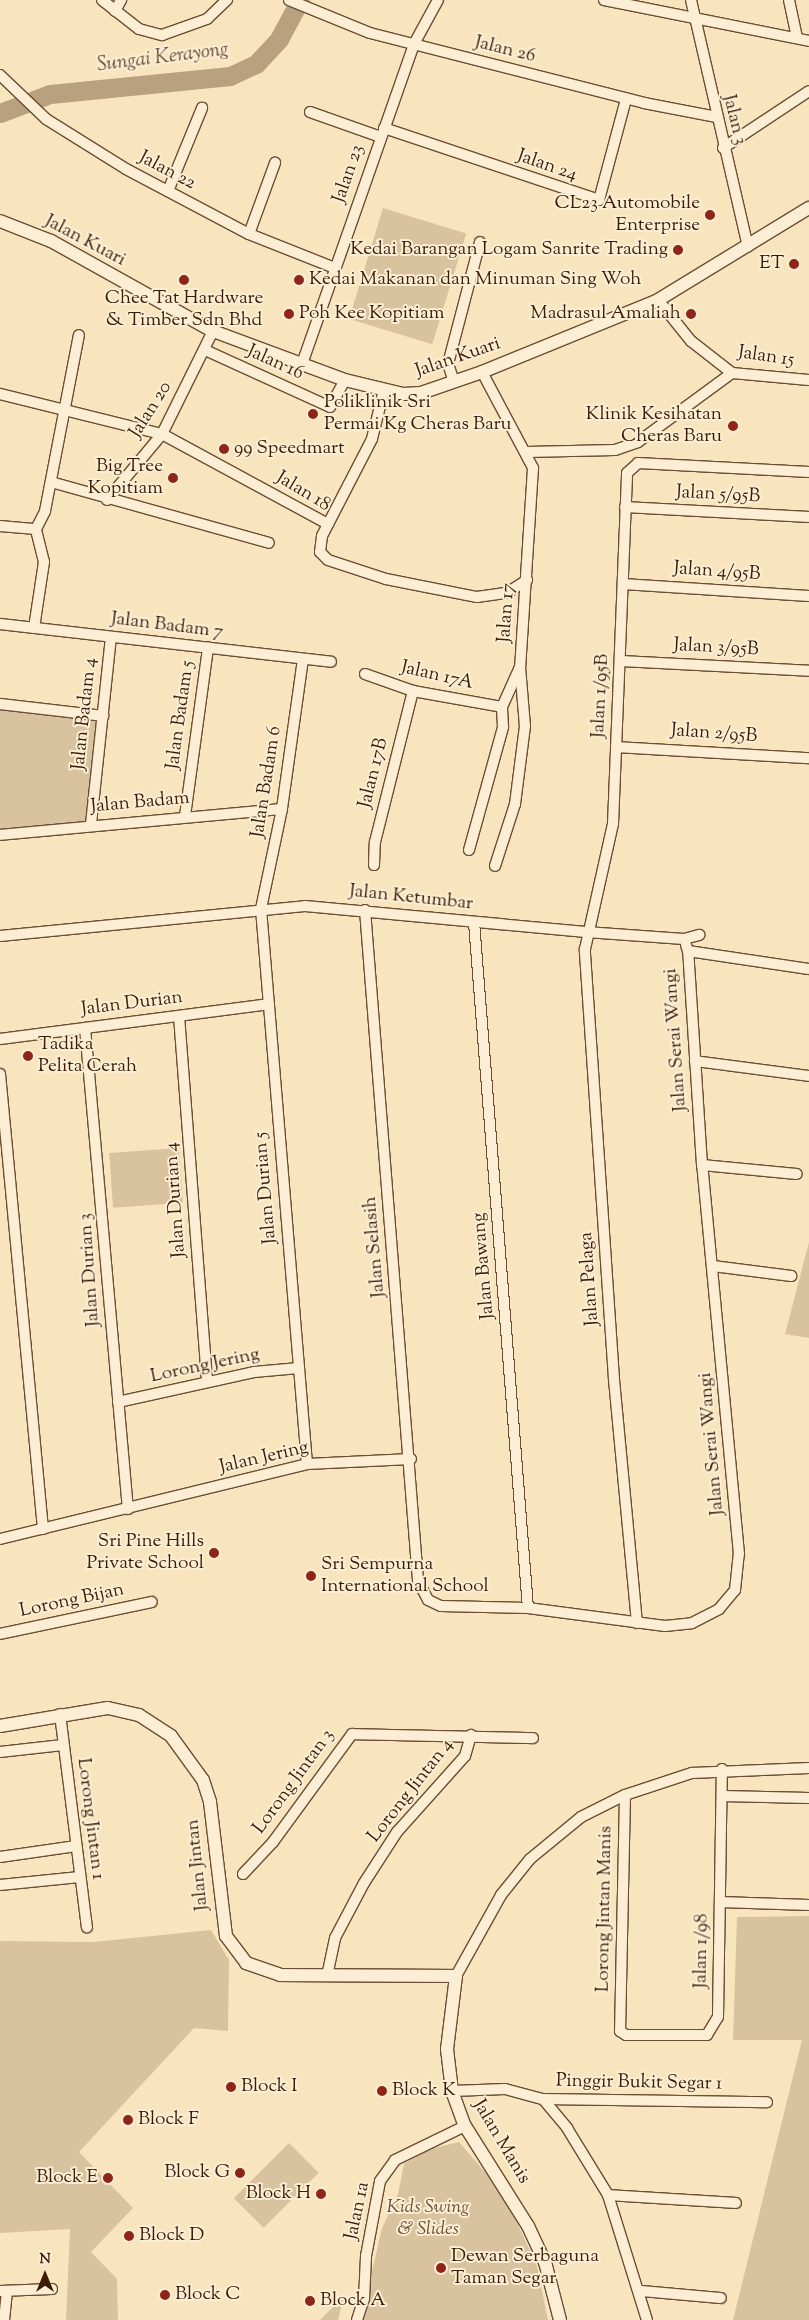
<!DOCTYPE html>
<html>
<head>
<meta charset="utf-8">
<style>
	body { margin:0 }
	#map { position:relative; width:809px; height:2320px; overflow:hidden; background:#f9e5bd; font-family:"Sorts Mill Goudy",serif }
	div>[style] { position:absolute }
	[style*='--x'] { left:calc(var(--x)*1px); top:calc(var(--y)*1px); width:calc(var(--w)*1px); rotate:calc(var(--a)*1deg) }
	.green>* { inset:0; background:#d9c39e; transform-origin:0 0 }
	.river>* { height:19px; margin:-9.5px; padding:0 9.5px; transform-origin:9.5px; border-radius:9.5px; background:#b9a17f }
	.roads { filter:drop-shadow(1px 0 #6b4e34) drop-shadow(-1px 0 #6b4e34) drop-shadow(0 1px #6b4e34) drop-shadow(0 -1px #6b4e34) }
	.minor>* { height:10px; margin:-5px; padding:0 5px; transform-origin:5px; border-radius:5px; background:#fbeed4 }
	.tertiary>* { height:12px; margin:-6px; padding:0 6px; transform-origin:6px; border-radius:6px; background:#fbeed4 }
	.dots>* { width:14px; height:14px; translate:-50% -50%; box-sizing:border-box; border:2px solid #fbeed4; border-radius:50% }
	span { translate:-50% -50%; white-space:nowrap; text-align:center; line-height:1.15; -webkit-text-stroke:4px #fbeed4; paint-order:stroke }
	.street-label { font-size:19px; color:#3c1c07 }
	.poi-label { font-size:19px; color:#3c1c07 }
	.right { translate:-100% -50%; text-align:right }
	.left { translate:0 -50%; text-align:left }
	.park-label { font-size:19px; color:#6b4e34; font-style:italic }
	.water-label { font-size:20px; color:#684b31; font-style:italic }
	.north { position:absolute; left:20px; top:2250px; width:50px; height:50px; -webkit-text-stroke:4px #fbeed4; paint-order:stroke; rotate:0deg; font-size:14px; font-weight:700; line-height:20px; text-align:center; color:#3c1c07 }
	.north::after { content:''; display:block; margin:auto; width:18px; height:22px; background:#3c1c07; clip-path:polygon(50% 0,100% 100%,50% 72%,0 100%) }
</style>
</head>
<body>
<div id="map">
	<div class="green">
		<div style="left:383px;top:208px;width:87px;height:116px;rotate:17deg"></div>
		<div style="clip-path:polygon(0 706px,103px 716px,91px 824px,0 834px)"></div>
		<div style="left:179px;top:1148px;width:55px;height:70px;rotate:86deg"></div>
		<div style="clip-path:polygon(809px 1242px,809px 1338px,785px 1334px)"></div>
		<div style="clip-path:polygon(809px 1916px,809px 2320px,733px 2320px,802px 2040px,733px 2040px,737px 1917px)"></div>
		<div style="clip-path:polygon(211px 1930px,229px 1960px,228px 2031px,194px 2028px,79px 2152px,133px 2208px,91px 2252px,117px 2279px,118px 2320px,66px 2320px,70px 2229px,0 2233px,0 1941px,93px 1942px)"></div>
		<div style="clip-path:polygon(459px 2142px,504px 2194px,537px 2266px,548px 2320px,361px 2320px,382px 2228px,398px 2194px,404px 2164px,430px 2149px)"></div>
		<div style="left:289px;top:2143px;width:42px;height:78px;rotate:45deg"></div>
		<div style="clip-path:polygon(344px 2296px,338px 2320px,320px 2320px)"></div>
	</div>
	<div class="river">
		<div style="--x:0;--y:113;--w:53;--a:-20.8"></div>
		<div style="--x:50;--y:94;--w:181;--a:-5.7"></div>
		<div style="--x:230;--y:76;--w:29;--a:-25"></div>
		<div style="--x:256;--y:64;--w:34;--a:-47"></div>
		<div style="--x:279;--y:39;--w:44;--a:-61.7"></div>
	</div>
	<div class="roads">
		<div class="minor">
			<div style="--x:102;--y:0;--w:47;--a:38.1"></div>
			<div style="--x:139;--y:29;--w:24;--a:15"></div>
			<div style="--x:162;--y:35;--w:48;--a:-19.6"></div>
			<div style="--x:207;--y:19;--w:28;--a:-44"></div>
			<div style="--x:289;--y:0;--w:87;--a:22.2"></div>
			<div style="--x:370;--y:33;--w:283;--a:14.3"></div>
			<div style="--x:644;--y:103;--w:74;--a:10.9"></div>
			<div style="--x:604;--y:0;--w:209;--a:11.3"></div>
			<div style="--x:691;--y:0;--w:253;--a:77"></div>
			<div style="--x:789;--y:0;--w:39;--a:78"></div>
			<div style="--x:115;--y:11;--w:13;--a:-61"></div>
			<div style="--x:0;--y:75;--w:64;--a:43.7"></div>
			<div style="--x:46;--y:119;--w:94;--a:32"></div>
			<div style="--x:126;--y:169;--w:139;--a:27.9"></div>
			<div style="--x:249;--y:234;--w:92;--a:21.6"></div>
			<div style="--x:310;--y:112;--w:75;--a:19.4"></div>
			<div style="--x:384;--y:128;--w:227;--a:18.5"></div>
			<div style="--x:599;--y:200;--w:105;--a:-75"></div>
			<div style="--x:723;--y:148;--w:103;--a:-33.5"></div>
			<div style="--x:168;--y:191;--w:90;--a:-67.7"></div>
			<div style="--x:249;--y:234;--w:76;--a:-69.9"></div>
			<div style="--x:658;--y:300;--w:53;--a:51.2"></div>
			<div style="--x:691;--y:341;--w:52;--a:38"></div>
			<div style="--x:732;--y:373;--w:77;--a:5.2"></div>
			<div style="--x:205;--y:350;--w:137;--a:24.5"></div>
			<div style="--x:330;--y:407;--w:31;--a:-61"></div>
			<div style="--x:302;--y:364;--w:339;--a:-70.7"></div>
			<div style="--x:414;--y:44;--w:50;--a:-61.4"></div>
			<div style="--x:482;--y:372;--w:109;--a:62"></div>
			<div style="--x:533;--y:468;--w:199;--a:93.7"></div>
			<div style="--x:520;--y:667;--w:59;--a:85.2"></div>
			<div style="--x:525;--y:726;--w:79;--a:97.3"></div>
			<div style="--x:515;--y:804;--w:65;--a:107.9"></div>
			<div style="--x:454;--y:382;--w:19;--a:-108"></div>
			<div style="--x:448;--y:364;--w:126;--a:-75.3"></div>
			<div style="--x:384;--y:390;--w:50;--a:103.8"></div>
			<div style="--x:372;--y:439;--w:109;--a:117.3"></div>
			<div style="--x:322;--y:536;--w:16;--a:97"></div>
			<div style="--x:320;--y:552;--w:11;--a:45"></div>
			<div style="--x:328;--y:560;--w:61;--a:18.1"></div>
			<div style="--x:386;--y:579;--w:93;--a:11.2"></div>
			<div style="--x:477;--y:597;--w:30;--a:-8"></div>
			<div style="--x:507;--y:593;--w:24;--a:-33"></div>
			<div style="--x:0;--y:394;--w:167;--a:13.9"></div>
			<div style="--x:162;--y:434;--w:189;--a:28.5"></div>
			<div style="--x:527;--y:452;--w:88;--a:-1.3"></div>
			<div style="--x:615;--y:450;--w:24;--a:-19"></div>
			<div style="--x:638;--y:442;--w:117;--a:-36.3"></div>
			<div style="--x:51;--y:482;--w:226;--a:15.6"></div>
			<div style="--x:107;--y:500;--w:86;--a:-50.2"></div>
			<div style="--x:162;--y:434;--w:115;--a:-63.7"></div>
			<div style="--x:625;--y:507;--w:184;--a:3.1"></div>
			<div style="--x:0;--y:526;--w:36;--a:5"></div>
			<div style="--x:623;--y:584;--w:186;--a:3.7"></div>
			<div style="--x:0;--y:624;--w:333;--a:6.5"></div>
			<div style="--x:34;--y:628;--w:67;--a:-81.4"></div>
			<div style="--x:44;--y:562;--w:34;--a:-104"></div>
			<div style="--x:36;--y:529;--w:20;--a:-63"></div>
			<div style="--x:45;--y:511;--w:179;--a:-79.1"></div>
			<div style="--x:303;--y:659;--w:151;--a:98"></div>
			<div style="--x:282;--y:809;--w:102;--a:101.9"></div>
			<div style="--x:261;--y:909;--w:557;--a:85.26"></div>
			<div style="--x:621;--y:661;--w:188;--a:3"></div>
			<div style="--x:365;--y:674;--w:51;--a:19.5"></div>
			<div style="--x:413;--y:691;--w:90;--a:10.2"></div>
			<div style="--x:0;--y:704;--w:104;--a:6.6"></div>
			<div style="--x:616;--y:747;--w:193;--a:3.3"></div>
			<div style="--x:185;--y:816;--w:170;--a:-82.2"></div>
			<div style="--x:91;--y:824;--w:188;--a:-83.9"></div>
			<div style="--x:0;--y:835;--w:283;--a:-5.3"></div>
			<div style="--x:469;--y:850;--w:128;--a:-74.5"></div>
			<div style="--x:503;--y:727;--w:20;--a:-93"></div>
			<div style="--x:502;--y:707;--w:44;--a:-65.8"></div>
			<div style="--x:374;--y:865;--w:23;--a:-88"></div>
			<div style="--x:375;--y:842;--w:156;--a:-75.9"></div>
			<div style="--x:365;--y:910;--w:673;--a:85.48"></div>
			<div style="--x:418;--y:1581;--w:21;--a:62"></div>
			<div style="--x:428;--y:1600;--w:14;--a:25"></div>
			<div style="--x:441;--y:1606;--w:87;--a:1.3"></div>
			<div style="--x:528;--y:1608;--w:138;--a:7.5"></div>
			<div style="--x:665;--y:1626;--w:27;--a:-6"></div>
			<div style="--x:692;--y:1623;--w:30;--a:-27"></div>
			<div style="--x:719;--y:1609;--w:25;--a:-50"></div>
			<div style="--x:735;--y:1590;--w:36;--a:-84"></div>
			<div style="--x:739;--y:1554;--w:391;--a:-95.4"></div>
			<div style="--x:702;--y:1165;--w:214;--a:-93.7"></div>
			<div style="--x:474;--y:922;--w:688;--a:85.5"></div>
			<div style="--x:0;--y:936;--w:306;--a:-5.6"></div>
			<div style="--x:305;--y:906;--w:282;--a:5.3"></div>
			<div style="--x:586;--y:932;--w:98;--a:4.1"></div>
			<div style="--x:684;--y:939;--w:16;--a:-15"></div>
			<div style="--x:686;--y:945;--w:6;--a:72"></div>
			<div style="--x:688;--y:951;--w:122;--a:8.5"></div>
			<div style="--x:179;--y:1016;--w:367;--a:85.6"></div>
			<div style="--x:85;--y:1028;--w:483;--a:84.9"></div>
			<div style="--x:0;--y:1039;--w:271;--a:-7.4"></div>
			<div style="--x:695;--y:1061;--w:115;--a:7.5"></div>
			<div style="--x:0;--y:1074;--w:457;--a:84.6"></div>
			<div style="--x:702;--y:1165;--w:95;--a:5.4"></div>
			<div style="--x:713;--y:1266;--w:79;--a:7.3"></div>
			<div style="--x:118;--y:1402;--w:139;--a:-12.4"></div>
			<div style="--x:254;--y:1372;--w:45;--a:-5.1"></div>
			<div style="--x:0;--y:1539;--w:316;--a:-13.7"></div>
			<div style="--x:307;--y:1464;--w:104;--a:-2.8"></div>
			<div style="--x:637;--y:1623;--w:245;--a:-95.4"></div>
			<div style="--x:614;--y:1379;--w:431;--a:-93.9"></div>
			<div style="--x:585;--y:949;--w:128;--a:-77.4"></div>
			<div style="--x:613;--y:824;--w:351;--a:-87.7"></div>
			<div style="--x:627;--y:473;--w:15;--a:-42"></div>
			<div style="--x:638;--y:463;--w:171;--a:3"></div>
			<div style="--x:0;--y:1634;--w:155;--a:-11.9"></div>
			<div style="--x:60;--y:1714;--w:215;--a:82.8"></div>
			<div style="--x:0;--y:1752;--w:63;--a:-6.3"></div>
			<div style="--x:625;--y:1795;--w:236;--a:91.2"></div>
			<div style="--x:620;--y:2031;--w:7;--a:34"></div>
			<div style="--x:626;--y:2035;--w:81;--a:0"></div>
			<div style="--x:707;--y:2035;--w:21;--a:-59"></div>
			<div style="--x:718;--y:2017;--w:248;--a:-89.1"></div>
			<div style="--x:722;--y:1796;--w:87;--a:1.3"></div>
			<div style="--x:0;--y:1857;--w:77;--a:-8.2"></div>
			<div style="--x:243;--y:1874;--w:44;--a:-46.8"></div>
			<div style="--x:273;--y:1842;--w:134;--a:-53.8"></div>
			<div style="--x:352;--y:1734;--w:181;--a:1.3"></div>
			<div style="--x:0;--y:1885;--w:80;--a:-5.7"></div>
			<div style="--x:720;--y:1902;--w:89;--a:1.9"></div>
			<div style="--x:327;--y:1976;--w:39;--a:-78"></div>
			<div style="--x:335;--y:1938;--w:62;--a:-62.2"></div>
			<div style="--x:364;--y:1883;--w:61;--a:-57.1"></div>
			<div style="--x:397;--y:1832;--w:102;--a:-48.2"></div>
			<div style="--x:465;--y:1756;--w:22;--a:-74"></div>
			<div style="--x:456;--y:1976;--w:93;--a:-60.9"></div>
			<div style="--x:501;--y:1895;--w:46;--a:-51.1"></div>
			<div style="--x:530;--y:1859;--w:66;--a:-39.5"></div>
			<div style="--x:581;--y:1817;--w:49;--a:-26.6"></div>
			<div style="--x:625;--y:1795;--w:71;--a:-18.2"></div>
			<div style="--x:692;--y:1773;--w:117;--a:-2.4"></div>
			<div style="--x:452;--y:2091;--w:53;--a:-2.2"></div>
			<div style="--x:505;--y:2089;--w:39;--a:15"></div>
			<div style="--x:543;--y:2099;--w:224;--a:0.8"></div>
			<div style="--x:543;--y:2099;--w:38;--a:50"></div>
			<div style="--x:567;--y:2128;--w:79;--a:58.5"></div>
			<div style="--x:608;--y:2195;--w:131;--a:72.7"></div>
			<div style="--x:608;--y:2195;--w:128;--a:3.6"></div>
			<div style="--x:0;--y:2291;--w:52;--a:-2.2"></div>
			<div style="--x:641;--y:2291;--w:80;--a:5"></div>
			<div style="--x:4;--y:2320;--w:29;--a:-84"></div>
			<div style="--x:357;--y:2320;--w:22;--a:-72"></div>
			<div style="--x:364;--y:2299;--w:43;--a:-87.3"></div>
			<div style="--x:366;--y:2256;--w:76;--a:-79.4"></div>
			<div style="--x:380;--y:2181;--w:26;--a:-54"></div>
			<div style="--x:395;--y:2160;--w:78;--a:-25.9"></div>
		</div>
		<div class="tertiary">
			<div style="--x:0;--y:221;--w:55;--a:21.4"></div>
			<div style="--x:51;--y:241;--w:185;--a:29.1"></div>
			<div style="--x:213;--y:331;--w:141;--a:20.4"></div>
			<div style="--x:345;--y:380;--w:60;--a:13.6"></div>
			<div style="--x:403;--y:394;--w:18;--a:-3"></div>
			<div style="--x:421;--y:393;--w:65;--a:-19"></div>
			<div style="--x:482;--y:372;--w:190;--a:-22.2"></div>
			<div style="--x:658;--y:300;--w:177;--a:-31.4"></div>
			<div style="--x:0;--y:1726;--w:109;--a:-9.5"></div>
			<div style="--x:108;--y:1708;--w:32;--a:13"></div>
			<div style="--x:139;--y:1715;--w:38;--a:33"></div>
			<div style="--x:171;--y:1736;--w:54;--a:54"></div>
			<div style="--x:203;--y:1780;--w:23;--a:72"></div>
			<div style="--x:210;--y:1802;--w:135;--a:83.2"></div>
			<div style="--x:226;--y:1936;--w:34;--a:53"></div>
			<div style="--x:246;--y:1963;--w:36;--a:19"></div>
			<div style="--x:280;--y:1975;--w:176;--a:0.3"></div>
			<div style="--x:456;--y:1976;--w:74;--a:97"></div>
			<div style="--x:447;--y:2049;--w:42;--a:83.2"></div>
			<div style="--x:452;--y:2091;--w:37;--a:70"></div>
			<div style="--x:465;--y:2126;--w:118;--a:57.8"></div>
			<div style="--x:528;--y:2226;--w:40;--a:65"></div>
			<div style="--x:545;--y:2262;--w:60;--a:75.5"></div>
		</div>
	</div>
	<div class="dots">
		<div style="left:710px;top:215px;background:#8f2418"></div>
		<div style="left:678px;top:250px;background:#8f2418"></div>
		<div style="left:794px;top:264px;background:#8f2418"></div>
		<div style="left:184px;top:280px;background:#8f2418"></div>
		<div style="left:299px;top:280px;background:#8f2418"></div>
		<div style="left:289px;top:314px;background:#8f2418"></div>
		<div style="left:691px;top:314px;background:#8f2418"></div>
		<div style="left:313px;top:414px;background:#8f2418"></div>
		<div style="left:733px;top:426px;background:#8f2418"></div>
		<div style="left:224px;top:449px;background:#8f2418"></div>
		<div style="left:173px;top:478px;background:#8f2418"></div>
		<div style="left:28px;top:1056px;background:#8f2418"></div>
		<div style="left:214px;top:1553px;background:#8f2418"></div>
		<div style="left:311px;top:1576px;background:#8f2418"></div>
		<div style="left:231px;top:2087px;background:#8f2418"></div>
		<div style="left:382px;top:2091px;background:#8f2418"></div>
		<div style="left:128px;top:2120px;background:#8f2418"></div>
		<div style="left:240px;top:2173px;background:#8f2418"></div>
		<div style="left:108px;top:2178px;background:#8f2418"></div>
		<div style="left:321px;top:2194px;background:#8f2418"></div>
		<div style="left:129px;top:2236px;background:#8f2418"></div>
		<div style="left:441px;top:2268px;background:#8f2418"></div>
		<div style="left:165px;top:2295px;background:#8f2418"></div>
		<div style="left:310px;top:2301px;background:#8f2418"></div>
	</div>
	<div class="street-label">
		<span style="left:505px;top:50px;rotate:14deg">Jalan 26</span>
		<span style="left:734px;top:120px;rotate:76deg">Jalan 3</span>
		<span style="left:547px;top:166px;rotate:19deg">Jalan 24</span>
		<span style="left:167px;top:171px;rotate:28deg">Jalan 22</span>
		<span style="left:349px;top:174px;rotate:-71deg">Jalan 23</span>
		<span style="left:85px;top:241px;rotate:28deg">Jalan Kuari</span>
		<span style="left:766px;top:357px;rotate:8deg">Jalan 15</span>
		<span style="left:458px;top:358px;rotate:-19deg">Jalan Kuari</span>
		<span style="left:275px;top:363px;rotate:24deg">Jalan 16</span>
		<span style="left:151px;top:410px;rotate:-58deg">Jalan 20</span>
		<span style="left:303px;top:492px;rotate:31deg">Jalan 18</span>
		<span style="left:718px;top:495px;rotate:3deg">Jalan 5/95B</span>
		<span style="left:717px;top:572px;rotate:4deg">Jalan 4/95B</span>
		<span style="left:507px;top:613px;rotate:-86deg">Jalan 17</span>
		<span style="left:167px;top:626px;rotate:7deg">Jalan Badam 7</span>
		<span style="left:716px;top:648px;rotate:3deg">Jalan 3/95B</span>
		<span style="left:437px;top:676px;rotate:13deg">Jalan 17A</span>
		<span style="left:601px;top:696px;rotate:-87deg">Jalan 1/95B</span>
		<span style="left:85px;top:714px;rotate:-84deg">Jalan Badam 4</span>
		<span style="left:181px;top:715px;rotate:-82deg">Jalan Badam 5</span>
		<span style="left:714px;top:734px;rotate:4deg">Jalan 2/95B</span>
		<span style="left:374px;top:773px;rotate:-76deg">Jalan 17B</span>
		<span style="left:267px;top:782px;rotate:-81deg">Jalan Badam 6</span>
		<span style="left:140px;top:803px;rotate:-5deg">Jalan Badam</span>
		<span style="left:411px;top:898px;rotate:6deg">Jalan Ketumbar</span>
		<span style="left:132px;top:1004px;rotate:-7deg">Jalan Durian</span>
		<span style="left:676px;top:1040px;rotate:-94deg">Jalan Serai Wangi</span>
		<span style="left:266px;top:1188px;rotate:-95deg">Jalan Durian 5</span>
		<span style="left:176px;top:1200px;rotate:-94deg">Jalan Durian 4</span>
		<span style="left:375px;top:1247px;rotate:-95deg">Jalan Selasih</span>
		<span style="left:484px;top:1266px;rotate:-95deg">Jalan Bawang</span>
		<span style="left:90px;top:1270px;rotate:-94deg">Jalan Durian 3</span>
		<span style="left:590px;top:1279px;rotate:-94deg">Jalan Pelaga</span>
		<span style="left:205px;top:1366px;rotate:-12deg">Lorong Jering</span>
		<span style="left:712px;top:1444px;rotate:-95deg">Jalan Serai Wangi</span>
		<span style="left:264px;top:1458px;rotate:-13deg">Jalan Jering</span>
		<span style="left:72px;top:1601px;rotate:-12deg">Lorong Bijan</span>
		<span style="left:294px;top:1782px;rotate:-54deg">Lorong Jintan 3</span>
		<span style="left:411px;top:1791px;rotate:-52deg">Lorong Jintan 4</span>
		<span style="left:90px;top:1819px;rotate:83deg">Lorong Jintan 1</span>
		<span style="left:198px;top:1865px;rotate:-96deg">Jalan Jintan</span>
		<span style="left:605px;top:1909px;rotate:-89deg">Lorong Jintan Manis</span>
		<span style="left:702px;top:1951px;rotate:-89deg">Jalan 1/98</span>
		<span style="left:639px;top:2083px;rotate:1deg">Pinggir Bukit Segar 1</span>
		<span style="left:501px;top:2142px;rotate:59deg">Jalan Manis</span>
		<span style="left:358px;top:2211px;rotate:-78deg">Jalan 1a</span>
	</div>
	<div class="poi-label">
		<span class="right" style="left:700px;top:215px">CL23 Automobile<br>Enterprise</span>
		<span class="right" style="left:668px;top:250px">Kedai Barangan Logam Sanrite Trading</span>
		<span class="right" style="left:784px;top:264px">ET</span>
		<span class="left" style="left:309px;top:280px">Kedai Makanan dan Minuman Sing Woh</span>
		<span style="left:184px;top:310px">Chee Tat Hardware<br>&amp; Timber Sdn Bhd</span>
		<span class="left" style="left:299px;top:314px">Poh Kee Kopitiam</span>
		<span class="right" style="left:681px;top:314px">Madrasul Amaliah</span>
		<span class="left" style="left:324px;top:414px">Poliklinik Sri<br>Permai Kg Cheras Baru</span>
		<span class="right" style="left:722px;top:426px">Klinik Kesihatan<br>Cheras Baru</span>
		<span class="left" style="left:234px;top:449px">99 Speedmart</span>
		<span class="right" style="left:163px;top:478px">Big Tree<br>Kopitiam</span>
		<span class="left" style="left:38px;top:1056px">Tadika<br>Pelita Cerah</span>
		<span class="right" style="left:204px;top:1553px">Sri Pine Hills<br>Private School</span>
		<span class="left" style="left:321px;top:1576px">Sri Sempurna<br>International School</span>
		<span class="left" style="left:241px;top:2087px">Block I</span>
		<span class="left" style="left:392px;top:2091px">Block K</span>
		<span class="left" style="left:138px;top:2120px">Block F</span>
		<span class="right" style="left:230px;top:2173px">Block G</span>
		<span class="right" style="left:98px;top:2178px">Block E</span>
		<span class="right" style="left:311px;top:2194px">Block H</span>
		<span class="left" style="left:139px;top:2236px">Block D</span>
		<span class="left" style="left:451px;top:2268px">Dewan Serbaguna<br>Taman Segar</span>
		<span class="left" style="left:175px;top:2295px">Block C</span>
		<span class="left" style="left:320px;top:2301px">Block A</span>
	</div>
	<div class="park-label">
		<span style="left:428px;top:2219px">Kids Swing<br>&amp; Slides</span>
	</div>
	<div class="water-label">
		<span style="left:163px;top:58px;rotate:-7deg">Sungai Kerayong</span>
	</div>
	<div class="north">N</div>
</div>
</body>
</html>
